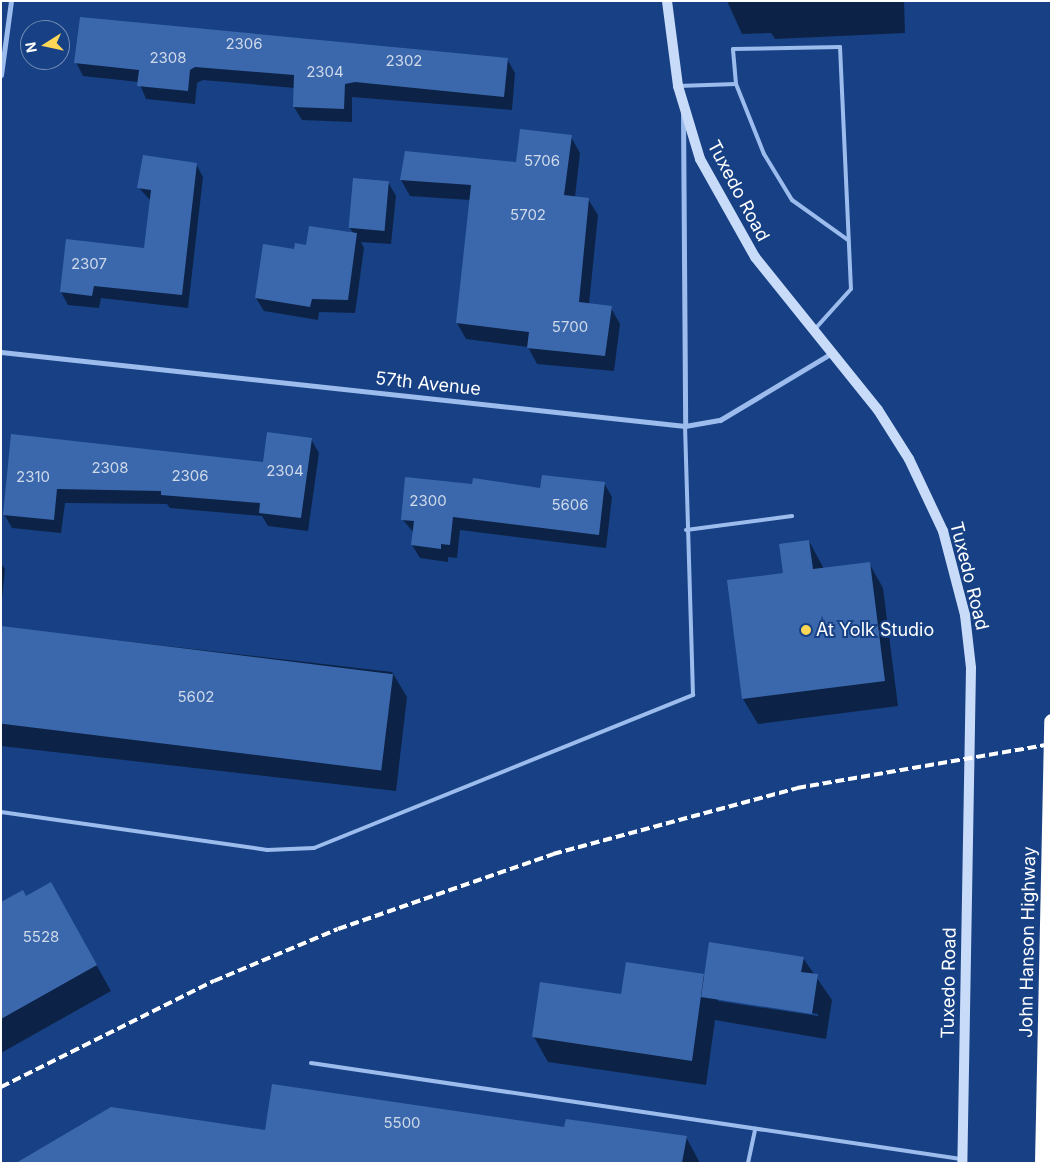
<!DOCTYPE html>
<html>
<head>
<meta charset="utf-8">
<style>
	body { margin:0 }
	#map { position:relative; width:1052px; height:1164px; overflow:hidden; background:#174184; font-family:Inter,sans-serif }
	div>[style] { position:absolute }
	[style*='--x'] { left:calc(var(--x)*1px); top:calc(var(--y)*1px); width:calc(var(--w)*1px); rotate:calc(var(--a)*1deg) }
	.shadow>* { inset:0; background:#0007 }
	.building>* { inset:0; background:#3b68ac; transform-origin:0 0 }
	.service>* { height:4px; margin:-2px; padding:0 2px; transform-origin:2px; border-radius:2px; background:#9bbced }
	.minor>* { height:5px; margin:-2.5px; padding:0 2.5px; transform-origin:2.5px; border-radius:2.5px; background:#9bbced }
	.secondary>* { height:10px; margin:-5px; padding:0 5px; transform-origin:5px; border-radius:5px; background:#c8dbf9 }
	.motorway>* { height:15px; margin:-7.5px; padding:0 7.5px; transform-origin:7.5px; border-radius:7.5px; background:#fff }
	.rail>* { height:4px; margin-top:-2px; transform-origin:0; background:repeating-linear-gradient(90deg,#fff 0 9px,transparent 0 13px) }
	.dots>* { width:14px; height:14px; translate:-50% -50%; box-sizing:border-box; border:2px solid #174184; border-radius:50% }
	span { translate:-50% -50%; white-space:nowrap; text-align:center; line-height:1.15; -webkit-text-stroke:4px #174184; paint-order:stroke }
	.number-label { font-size:15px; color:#ced9ea }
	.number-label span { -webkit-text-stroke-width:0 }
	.street-label { font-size:18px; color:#fff }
	.poi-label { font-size:18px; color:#fff }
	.left { translate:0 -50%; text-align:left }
	.frame { position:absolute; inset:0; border:2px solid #fff; pointer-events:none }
	.north { position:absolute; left:20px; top:20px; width:50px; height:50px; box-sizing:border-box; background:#174184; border:1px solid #748db5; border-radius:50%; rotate:260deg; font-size:14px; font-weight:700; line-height:20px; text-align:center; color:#fff }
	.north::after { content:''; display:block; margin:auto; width:18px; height:22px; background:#ffd757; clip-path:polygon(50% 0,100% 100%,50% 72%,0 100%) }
</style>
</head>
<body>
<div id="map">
	<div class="shadow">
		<div style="clip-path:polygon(727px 1px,904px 1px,905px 33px,775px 39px,771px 33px,742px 34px)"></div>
		<div style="clip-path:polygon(507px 59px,515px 73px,512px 110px,352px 97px,352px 122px,302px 120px,294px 107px,295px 88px,203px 80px,197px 83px,195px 104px,146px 99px,139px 82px,83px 76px,76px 62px)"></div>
		<div style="clip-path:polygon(571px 137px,580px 153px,575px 197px,588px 199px,598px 215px,589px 304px,611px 308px,620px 324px,614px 371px,537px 364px,528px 347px,466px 339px,457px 323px,470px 200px,410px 196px,401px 180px,517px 163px)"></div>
		<div style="clip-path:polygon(196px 164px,203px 177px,188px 308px,101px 298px,99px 308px,68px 305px,61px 292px,145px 250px,151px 201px,139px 188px)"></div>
		<div style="clip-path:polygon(354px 180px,388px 182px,396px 196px,391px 244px,361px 242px,364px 248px,355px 313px,319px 312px,318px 320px,264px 311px,256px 298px,295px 250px,354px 234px,350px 228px)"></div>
		<div style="clip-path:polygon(12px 435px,264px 464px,311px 439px,319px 453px,308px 531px,268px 526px,262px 516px,170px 508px,167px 504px,65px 503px,61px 533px,12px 528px,4px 514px)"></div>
		<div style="clip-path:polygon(604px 483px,612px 497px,606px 548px,460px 530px,457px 558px,448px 557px,448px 562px,420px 558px,412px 545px,414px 533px,402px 519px,473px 486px,541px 489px)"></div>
		<div style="clip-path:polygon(809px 541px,824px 569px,869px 563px,883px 588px,898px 706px,758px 724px,743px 699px,784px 574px)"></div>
		<div style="clip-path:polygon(1px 563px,5px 569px,1px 608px)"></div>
		<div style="clip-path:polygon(1px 627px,392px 672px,407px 697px,396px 791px,1px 746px)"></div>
		<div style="clip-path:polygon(26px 898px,65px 909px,111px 991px,1px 1053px,1px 904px)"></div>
		<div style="clip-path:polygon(evenodd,803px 958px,832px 1000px,826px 1039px,715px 1020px,706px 1085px,548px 1062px,534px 1037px,622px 996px,703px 975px,803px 958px,718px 999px,818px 1014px,818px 1016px,718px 1001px,718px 999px)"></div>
		<div style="clip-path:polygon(564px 1128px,686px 1137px,700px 1163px,18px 1163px,267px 1131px)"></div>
	</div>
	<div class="building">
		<div style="clip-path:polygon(80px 17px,508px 58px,504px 97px,355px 82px,345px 84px,344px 109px,293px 107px,294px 75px,195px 67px,190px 70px,188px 91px,137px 86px,139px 70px,74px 63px)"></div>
		<div style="clip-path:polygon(520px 129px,572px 135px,564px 195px,589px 198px,579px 302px,612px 306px,605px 356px,527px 348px,529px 332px,456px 323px,471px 185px,400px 180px,405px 151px,516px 162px)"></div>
		<div style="clip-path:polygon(143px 155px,197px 163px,182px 295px,94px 286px,92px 296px,60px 292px,66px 239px,144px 248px,151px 190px,137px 188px)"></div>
		<div style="left:353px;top:178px;width:36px;height:50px;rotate:5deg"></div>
		<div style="clip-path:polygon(309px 226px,357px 233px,348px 300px,312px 299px,310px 307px,255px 298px,263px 244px,294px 249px,295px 243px,306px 245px)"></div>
		<div style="clip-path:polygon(267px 432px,312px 438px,301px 518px,259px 513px,260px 503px,161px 495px,161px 491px,57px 489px,54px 520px,3px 515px,11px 434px,263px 462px)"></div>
		<div style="clip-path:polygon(542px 475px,605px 482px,599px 535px,453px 517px,450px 545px,441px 544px,441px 549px,411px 545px,414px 521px,401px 520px,405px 477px,472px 484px,473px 478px,540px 488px)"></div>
		<div style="clip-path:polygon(809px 540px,813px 569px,870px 562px,885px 681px,742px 699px,727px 580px,783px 573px,779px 544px)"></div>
		<div style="left:1px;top:626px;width:395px;height:97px;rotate:7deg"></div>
		<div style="clip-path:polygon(51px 882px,97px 965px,1px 1019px,1px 902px,23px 890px,26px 896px)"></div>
		<div style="clip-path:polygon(709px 942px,804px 957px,801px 972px,818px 974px,812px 1014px,701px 997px)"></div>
		<div style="clip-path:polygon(626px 962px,704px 974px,692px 1061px,532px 1037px,540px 982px,621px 994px)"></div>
		<div style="clip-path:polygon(272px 1084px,564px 1127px,566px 1119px,687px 1136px,682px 1163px,16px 1163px,111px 1107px,265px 1130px)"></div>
	</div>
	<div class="service">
		<div style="--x:736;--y:84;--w:75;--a:68.2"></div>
		<div style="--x:764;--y:154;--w:54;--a:58.7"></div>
		<div style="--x:792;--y:200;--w:69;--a:35.5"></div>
		<div style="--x:678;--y:86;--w:58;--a:-2"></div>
		<div style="--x:736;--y:84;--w:35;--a:-95"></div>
		<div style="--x:733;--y:49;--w:107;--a:-1.1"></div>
		<div style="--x:840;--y:47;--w:242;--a:87.4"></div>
		<div style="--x:851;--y:289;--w:54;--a:132"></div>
		<div style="--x:686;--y:530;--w:107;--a:-7.5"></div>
		<div style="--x:1;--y:812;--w:269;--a:8.1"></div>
		<div style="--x:267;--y:850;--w:47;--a:-2.4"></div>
		<div style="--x:314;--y:848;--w:409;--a:-22"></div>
		<div style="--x:693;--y:695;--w:269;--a:-91.7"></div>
		<div style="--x:311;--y:1063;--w:657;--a:8.4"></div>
		<div style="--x:748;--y:1163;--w:35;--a:-78"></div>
	</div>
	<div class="minor">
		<div style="--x:1;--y:75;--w:75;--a:-82.3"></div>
		<div style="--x:683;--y:112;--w:314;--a:89.6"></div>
		<div style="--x:1;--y:352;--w:688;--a:6.17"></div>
		<div style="--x:685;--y:426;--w:36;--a:-10"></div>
		<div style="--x:720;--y:420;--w:131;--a:-30.9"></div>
	</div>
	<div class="secondary">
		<div style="--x:667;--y:1;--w:86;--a:82.6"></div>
		<div style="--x:678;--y:86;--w:76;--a:73.2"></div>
		<div style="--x:700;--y:159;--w:112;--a:60.7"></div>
		<div style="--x:755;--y:257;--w:196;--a:51.2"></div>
		<div style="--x:878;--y:410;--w:58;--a:57.7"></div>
		<div style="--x:909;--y:459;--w:80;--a:64.7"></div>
		<div style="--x:943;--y:531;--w:87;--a:75.3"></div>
		<div style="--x:965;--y:615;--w:53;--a:83.5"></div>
		<div style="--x:971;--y:668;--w:495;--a:91"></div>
	</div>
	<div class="motorway">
		<div style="--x:1042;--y:1163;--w:442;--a:-88.8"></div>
	</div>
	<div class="rail">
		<div style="--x:1;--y:1087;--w:238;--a:-26.5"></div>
		<div style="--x:214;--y:981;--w:134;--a:-22.8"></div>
		<div style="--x:338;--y:929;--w:228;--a:-19.2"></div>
		<div style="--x:553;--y:854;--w:253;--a:-15.1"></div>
		<div style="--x:797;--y:788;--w:258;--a:-9.8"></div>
	</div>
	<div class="dots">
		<div style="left:806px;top:630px;background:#ffd757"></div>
	</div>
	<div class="number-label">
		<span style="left:244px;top:44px">2306</span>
		<span style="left:168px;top:58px">2308</span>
		<span style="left:404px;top:61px">2302</span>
		<span style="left:325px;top:72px">2304</span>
		<span style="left:542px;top:161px">5706</span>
		<span style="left:528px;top:215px">5702</span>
		<span style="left:89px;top:264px">2307</span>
		<span style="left:570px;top:327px">5700</span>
		<span style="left:110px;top:468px">2308</span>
		<span style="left:285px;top:471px">2304</span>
		<span style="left:190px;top:476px">2306</span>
		<span style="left:33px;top:477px">2310</span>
		<span style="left:428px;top:501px">2300</span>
		<span style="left:570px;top:505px">5606</span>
		<span style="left:196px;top:697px">5602</span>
		<span style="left:41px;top:937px">5528</span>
		<span style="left:402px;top:1123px">5500</span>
	</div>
	<div class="street-label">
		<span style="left:738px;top:191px;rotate:62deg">Tuxedo Road</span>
		<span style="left:428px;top:384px;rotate:6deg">57th Avenue</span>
		<span style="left:969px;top:576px;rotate:76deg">Tuxedo Road</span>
		<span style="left:1028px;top:942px;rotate:-89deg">John Hanson Highway</span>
		<span style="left:949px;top:983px;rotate:-89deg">Tuxedo Road</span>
	</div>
	<div class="poi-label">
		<span class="left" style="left:816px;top:630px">At Yolk Studio</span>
	</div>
	<div class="frame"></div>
	<div class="north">N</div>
</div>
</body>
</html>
